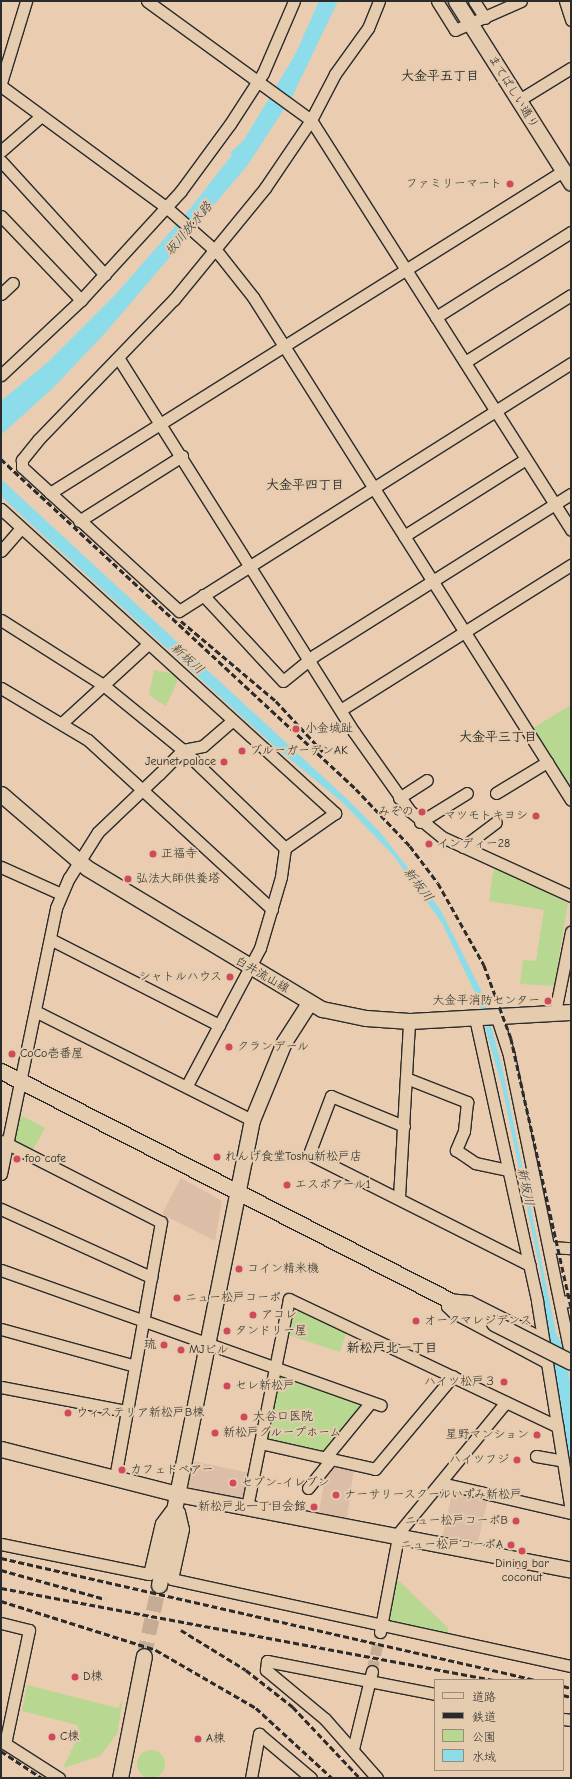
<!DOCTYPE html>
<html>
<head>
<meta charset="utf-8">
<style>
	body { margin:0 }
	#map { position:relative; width:572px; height:1779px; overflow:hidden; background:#eaccb0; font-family:"Comic Neue","Klee One",sans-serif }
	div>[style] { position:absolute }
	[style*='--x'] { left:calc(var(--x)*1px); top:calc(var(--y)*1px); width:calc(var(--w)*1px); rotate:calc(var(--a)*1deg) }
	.built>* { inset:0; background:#dcbda6; transform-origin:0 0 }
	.green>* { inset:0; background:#b8d790 }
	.round { border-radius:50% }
	.water>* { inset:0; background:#8ddcea }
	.street-tunnel>* { height:11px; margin-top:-5.5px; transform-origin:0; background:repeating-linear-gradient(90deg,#c4ac95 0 11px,transparent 0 16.5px) }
	.secondary-tunnel>* { height:15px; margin-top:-7.5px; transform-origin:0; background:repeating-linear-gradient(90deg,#c4ac95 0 15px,transparent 0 23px) }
	.roads { filter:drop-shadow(1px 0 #2b2b2b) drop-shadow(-1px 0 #2b2b2b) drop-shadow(0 1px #2b2b2b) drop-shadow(0 -1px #2b2b2b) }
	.street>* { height:11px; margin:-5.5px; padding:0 5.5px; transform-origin:5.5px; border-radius:5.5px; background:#e6ccae }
	.secondary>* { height:15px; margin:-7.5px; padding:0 7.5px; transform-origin:7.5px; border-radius:7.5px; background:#e6ccae }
	.rail>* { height:2.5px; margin-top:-1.25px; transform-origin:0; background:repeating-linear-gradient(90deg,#2b2b2b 0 6px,transparent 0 9px) }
	.bridges { filter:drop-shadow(1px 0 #2b2b2b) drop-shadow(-1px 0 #2b2b2b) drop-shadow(0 1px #2b2b2b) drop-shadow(0 -1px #2b2b2b) }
	.secondary-bridge>* { height:15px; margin:-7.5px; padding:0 7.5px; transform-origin:7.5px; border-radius:7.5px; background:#e6ccae }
	.dots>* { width:11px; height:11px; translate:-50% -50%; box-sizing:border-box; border:2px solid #e6ccae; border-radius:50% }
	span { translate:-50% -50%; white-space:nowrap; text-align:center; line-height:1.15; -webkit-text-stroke:4px #e6ccae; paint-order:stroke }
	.street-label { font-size:12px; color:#2b2b2b }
	.poi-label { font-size:12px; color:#2b2b2b }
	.right { translate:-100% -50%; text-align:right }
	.left { translate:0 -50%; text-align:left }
	.neighbourhood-label { font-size:13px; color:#2b2b2b; font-weight:700 }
	.water-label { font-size:13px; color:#353d3e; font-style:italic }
	.frame { position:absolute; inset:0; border:2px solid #2b2b2b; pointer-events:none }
	.legend { position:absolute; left:434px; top:1679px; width:130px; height:92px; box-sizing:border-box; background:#e6ccae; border:1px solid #9b8c7a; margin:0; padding:5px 7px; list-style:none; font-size:12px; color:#2b2b2b }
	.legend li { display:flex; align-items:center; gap:8px; height:20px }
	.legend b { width:20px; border:1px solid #9b8c7a }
</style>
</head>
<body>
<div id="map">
	<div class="built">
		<div style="clip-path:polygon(181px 1178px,222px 1201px,215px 1241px,162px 1214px)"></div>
		<div style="left:193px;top:1461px;width:58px;height:28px;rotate:12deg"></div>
		<div style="clip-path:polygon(335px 1464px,354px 1468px,347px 1518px,319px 1513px,325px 1477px)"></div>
		<div style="left:453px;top:1490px;width:36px;height:50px;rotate:13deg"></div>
	</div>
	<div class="green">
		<div style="clip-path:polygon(154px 670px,174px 674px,178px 680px,166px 706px,149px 695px)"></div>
		<div style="clip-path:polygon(571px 705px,571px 793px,531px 729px)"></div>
		<div style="clip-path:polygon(494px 866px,568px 903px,554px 986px,520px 984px,523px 960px,536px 961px,544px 910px,489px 901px)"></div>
		<div style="clip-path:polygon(20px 1115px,45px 1128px,33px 1150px,15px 1140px)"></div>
		<div style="clip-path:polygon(298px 1307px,347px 1330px,340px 1352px,285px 1334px,291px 1309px)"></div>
		<div style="clip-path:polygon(282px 1376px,366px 1403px,326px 1451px,269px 1440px,266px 1435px,277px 1378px)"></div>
		<div style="clip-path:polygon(393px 1580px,399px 1581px,447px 1627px,450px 1635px,389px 1622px)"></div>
		<div style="clip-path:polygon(27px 1685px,118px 1708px,123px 1699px,117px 1734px,100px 1756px,63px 1768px,80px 1732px,77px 1725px,22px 1711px)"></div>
		<div class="round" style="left:137px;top:1750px;width:28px;height:28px"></div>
	</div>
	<div class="water">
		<div style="clip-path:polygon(319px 1px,338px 1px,292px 97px,247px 166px,107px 331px,53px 388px,1px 435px,1px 401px,48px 362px,116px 294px,185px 215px,232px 155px,230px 153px,244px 140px,295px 55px)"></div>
		<div style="clip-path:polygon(1px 479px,348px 800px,380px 832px,440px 909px,481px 990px,502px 1066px,556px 1333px,564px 1349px,571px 1387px,571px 1467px,562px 1426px,561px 1400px,555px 1392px,541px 1275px,502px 1087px,476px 995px,442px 923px,393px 855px,342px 802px,275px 747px,23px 517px,1px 496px)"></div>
	</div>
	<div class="street-tunnel">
		<div style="--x:372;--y:1671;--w:40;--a:-78"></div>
	</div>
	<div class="secondary-tunnel">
		<div style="--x:144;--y:1656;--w:73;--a:-78.1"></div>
	</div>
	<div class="roads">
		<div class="street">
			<div style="--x:147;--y:1;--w:203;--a:36"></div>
			<div style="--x:311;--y:120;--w:485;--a:57.6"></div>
			<div style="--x:379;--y:1;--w:29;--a:112"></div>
			<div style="--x:368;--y:28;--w:57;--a:125.7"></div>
			<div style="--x:335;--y:74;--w:52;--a:117.6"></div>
			<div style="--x:311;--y:120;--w:82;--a:124.1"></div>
			<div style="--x:265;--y:188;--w:144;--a:129.3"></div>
			<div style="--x:174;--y:299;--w:196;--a:134"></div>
			<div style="--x:38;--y:440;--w:26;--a:129"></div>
			<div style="--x:22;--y:460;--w:7;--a:90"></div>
			<div style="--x:22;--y:467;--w:213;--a:42.5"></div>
			<div style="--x:179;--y:611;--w:464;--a:-32.3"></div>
			<div style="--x:437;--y:1;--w:34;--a:58"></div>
			<div style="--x:455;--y:30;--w:72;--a:-23.7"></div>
			<div style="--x:474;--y:1;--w:20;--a:57"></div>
			<div style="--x:565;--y:1;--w:20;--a:72"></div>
			<div style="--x:1;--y:83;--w:86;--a:-73"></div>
			<div style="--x:1;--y:86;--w:205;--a:36.3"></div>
			<div style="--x:166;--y:207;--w:71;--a:41.6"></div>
			<div style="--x:219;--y:254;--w:55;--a:51.7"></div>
			<div style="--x:253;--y:297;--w:595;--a:57.7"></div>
			<div style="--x:519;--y:100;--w:61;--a:-31.6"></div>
			<div style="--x:1;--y:151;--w:52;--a:-41.1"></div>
			<div style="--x:1;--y:161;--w:154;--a:47.6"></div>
			<div style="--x:1;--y:216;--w:116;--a:46.4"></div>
			<div style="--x:1;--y:294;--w:16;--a:-43"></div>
			<div style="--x:436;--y:317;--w:160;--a:-32.2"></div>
			<div style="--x:119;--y:359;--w:441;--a:57.8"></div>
			<div style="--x:354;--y:732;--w:97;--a:54.7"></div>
			<div style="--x:410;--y:811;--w:41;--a:39.1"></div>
			<div style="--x:442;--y:837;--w:142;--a:24.6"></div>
			<div style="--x:465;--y:362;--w:125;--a:-32.3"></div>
			<div style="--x:1;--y:375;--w:110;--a:-43.2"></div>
			<div style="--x:81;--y:300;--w:147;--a:-47.5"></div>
			<div style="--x:180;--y:192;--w:84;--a:-53.7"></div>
			<div style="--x:230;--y:124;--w:61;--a:-57.1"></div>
			<div style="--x:263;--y:73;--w:78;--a:-66.7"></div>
			<div style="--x:50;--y:493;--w:606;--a:-32.12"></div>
			<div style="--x:1;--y:509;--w:452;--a:42.3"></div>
			<div style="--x:335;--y:813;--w:61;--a:145"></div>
			<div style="--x:285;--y:848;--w:29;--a:98"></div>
			<div style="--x:281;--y:877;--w:74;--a:106.5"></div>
			<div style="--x:260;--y:948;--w:157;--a:118"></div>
			<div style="--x:79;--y:521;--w:122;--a:-32.3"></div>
			<div style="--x:404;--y:536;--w:144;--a:-32.3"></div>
			<div style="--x:1;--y:551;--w:30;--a:-49"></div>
			<div style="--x:203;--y:595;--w:117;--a:47.1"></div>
			<div style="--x:283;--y:681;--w:41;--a:-39.1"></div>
			<div style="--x:315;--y:655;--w:302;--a:-32.2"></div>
			<div style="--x:1;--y:620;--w:120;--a:32.4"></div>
			<div style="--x:102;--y:684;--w:104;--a:39.2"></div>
			<div style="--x:183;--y:750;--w:141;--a:43.9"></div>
			<div style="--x:1;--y:688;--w:101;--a:30.9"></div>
			<div style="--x:88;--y:740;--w:250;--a:42.6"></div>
			<div style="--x:342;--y:709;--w:271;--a:-32.2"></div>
			<div style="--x:63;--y:722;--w:115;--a:-42.5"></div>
			<div style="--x:496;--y:793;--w:60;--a:-31.3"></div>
			<div style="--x:399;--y:798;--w:33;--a:-33"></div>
			<div style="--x:420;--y:822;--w:55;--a:-31.7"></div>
			<div style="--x:463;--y:847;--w:41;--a:-37.1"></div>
			<div style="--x:1;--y:867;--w:66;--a:24.2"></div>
			<div style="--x:50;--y:939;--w:190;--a:27"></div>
			<div style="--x:35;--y:1011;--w:243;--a:26.7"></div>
			<div style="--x:555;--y:1012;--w:82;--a:-78.7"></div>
			<div style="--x:475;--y:1018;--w:290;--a:77.6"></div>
			<div style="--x:537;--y:1301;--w:213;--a:80.8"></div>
			<div style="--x:497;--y:1018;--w:35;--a:72"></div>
			<div style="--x:508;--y:1051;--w:313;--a:78.4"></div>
			<div style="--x:406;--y:1078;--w:66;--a:21.5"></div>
			<div style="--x:467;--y:1102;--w:29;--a:96"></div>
			<div style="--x:464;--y:1131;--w:21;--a:113"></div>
			<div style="--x:456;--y:1150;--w:23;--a:34"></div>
			<div style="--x:475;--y:1163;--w:34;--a:12"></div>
			<div style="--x:404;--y:1126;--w:79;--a:-157.7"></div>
			<div style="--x:331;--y:1096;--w:62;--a:110.8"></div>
			<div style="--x:309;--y:1154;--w:247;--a:26.7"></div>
			<div style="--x:2;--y:1141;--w:178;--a:27"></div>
			<div style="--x:161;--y:1222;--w:260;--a:100.2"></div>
			<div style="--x:1;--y:1174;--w:272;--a:-78.3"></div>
			<div style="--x:56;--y:908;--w:33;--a:-67"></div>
			<div style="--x:69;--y:878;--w:54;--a:-57.8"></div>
			<div style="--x:98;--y:832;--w:84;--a:-43.6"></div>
			<div style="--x:159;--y:774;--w:34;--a:-45"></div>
			<div style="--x:183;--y:750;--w:20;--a:-11"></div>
			<div style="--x:203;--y:746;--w:38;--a:-41"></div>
			<div style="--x:399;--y:1197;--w:176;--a:-86.7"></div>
			<div style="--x:1;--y:1209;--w:165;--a:24.4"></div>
			<div style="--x:549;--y:1247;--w:22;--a:3"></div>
			<div style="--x:1;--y:1270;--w:403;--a:19.6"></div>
			<div style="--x:560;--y:1302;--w:11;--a:-5"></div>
			<div style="--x:1;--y:1329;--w:139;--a:15.4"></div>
			<div style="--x:542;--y:1338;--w:82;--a:-153.1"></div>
			<div style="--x:469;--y:1301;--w:22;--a:-175"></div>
			<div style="--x:447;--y:1299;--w:7;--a:90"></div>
			<div style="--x:447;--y:1306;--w:10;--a:45"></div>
			<div style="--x:454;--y:1313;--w:104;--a:28"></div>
			<div style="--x:1;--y:1387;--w:127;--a:10.9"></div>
			<div style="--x:260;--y:1443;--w:118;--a:12.7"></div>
			<div style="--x:375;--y:1469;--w:121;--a:-50"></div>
			<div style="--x:536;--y:1456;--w:27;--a:10"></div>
			<div style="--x:325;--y:1458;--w:72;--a:-50.6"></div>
			<div style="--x:441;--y:1483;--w:133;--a:13"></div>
			<div style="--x:308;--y:1488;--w:36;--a:-51"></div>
			<div style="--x:247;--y:1507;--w:212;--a:-78.6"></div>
			<div style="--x:289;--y:1299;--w:297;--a:25.4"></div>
			<div style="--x:396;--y:1536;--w:173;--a:-50.6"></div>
			<div style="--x:1;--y:1544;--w:151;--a:11.5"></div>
			<div style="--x:149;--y:1574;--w:52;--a:-76.8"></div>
			<div style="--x:161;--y:1523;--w:15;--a:-53"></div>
			<div style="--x:170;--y:1511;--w:9;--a:6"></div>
			<div style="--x:179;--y:1512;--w:17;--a:77"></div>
			<div style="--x:183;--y:1529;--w:51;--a:102.4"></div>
			<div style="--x:172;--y:1579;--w:408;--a:12.3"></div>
			<div style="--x:1;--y:1623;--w:29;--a:14"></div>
			<div style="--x:29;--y:1630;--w:116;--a:101.9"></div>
			<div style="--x:380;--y:1632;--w:97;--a:-79.3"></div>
			<div style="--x:563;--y:1719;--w:8;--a:7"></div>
			<div style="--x:1;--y:1741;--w:69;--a:32.5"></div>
			<div style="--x:353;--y:1749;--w:80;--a:-76.3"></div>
			<div style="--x:251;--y:1778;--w:45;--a:-79.7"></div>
			<div style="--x:259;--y:1734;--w:68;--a:40.2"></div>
			<div style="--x:377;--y:1778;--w:79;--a:-131.4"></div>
			<div style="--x:325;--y:1719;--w:77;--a:-140.3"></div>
			<div style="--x:266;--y:1670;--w:9;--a:-84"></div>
			<div style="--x:267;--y:1661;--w:171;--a:11.1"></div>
		</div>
		<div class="secondary">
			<div style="--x:456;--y:1;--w:215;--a:57.7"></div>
			<div style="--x:1;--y:794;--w:113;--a:40.7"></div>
			<div style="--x:87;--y:868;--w:274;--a:31"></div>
			<div style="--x:322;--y:1009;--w:45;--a:11.6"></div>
			<div style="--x:366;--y:1018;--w:43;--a:4"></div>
			<div style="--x:409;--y:1021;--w:162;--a:-3.2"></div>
			<div style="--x:1;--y:1071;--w:554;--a:27.07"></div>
			<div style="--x:1;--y:1449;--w:183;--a:14.3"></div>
			<div style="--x:178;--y:1494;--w:400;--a:10.9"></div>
			<div style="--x:159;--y:1585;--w:474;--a:-78.7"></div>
			<div style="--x:252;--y:1120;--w:84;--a:-67.7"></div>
			<div style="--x:284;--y:1042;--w:46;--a:-57.3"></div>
			<div style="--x:120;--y:1778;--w:124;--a:-78.9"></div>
		</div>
	</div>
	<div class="rail">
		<div style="--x:1;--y:459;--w:485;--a:42.9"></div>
		<div style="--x:356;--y:789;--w:79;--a:46.5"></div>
		<div style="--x:410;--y:846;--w:46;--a:52.9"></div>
		<div style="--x:438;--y:883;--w:94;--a:60.7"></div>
		<div style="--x:484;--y:965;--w:78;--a:69.7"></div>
		<div style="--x:511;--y:1038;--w:275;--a:77.4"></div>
		<div style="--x:181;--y:621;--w:124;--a:40.1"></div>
		<div style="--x:276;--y:701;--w:72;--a:47.2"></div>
		<div style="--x:1;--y:1558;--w:549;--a:12.85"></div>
		<div style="--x:1;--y:1570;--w:108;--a:15.6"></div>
		<div style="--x:1;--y:1588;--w:501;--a:10.59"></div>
		<div style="--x:1;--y:1601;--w:163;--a:17.5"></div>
		<div style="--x:156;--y:1650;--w:116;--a:30.1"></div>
		<div style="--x:256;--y:1708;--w:103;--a:42.6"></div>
		<div style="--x:181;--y:1630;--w:76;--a:31.6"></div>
		<div style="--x:246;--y:1670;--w:60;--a:38.2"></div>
		<div style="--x:293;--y:1707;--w:98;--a:46.7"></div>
		<div style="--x:563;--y:1686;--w:8;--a:14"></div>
		<div style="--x:563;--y:1695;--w:8;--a:14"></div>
		<div style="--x:1;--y:1751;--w:49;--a:33.4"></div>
	</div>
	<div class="bridges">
		<div class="secondary-bridge">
			<div style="--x:494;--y:1323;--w:86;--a:26.9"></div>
		</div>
	</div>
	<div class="dots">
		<div style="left:510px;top:184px;background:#d1495b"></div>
		<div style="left:296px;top:729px;background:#d1495b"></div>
		<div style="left:242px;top:751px;background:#d1495b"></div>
		<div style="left:224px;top:762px;background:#d1495b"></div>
		<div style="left:422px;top:812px;background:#d1495b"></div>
		<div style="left:536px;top:816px;background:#d1495b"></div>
		<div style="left:429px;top:844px;background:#d1495b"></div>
		<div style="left:153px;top:854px;background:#d1495b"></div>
		<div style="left:128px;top:879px;background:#d1495b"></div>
		<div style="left:230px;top:977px;background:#d1495b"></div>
		<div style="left:548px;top:1001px;background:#d1495b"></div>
		<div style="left:229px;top:1047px;background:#d1495b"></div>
		<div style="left:12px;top:1054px;background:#d1495b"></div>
		<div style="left:217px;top:1157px;background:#d1495b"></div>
		<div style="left:17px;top:1159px;background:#d1495b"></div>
		<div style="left:287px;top:1185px;background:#d1495b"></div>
		<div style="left:239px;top:1269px;background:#d1495b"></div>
		<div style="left:177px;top:1298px;background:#d1495b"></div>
		<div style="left:253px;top:1315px;background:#d1495b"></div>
		<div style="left:416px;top:1321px;background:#d1495b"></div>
		<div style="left:227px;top:1331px;background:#d1495b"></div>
		<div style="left:164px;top:1345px;background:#d1495b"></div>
		<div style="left:181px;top:1350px;background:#d1495b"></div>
		<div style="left:504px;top:1382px;background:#d1495b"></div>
		<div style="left:227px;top:1386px;background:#d1495b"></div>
		<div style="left:68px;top:1413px;background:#d1495b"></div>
		<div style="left:244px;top:1417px;background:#d1495b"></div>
		<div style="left:215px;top:1433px;background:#d1495b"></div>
		<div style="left:537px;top:1435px;background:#d1495b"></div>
		<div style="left:517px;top:1460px;background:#d1495b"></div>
		<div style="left:122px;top:1470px;background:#d1495b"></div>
		<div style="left:233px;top:1483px;background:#d1495b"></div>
		<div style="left:336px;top:1495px;background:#d1495b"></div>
		<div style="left:314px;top:1507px;background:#d1495b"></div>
		<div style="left:516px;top:1521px;background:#d1495b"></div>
		<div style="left:511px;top:1545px;background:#d1495b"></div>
		<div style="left:522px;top:1551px;background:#d1495b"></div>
		<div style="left:75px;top:1677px;background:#d1495b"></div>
		<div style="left:52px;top:1737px;background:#d1495b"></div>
		<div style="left:198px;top:1739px;background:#d1495b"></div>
	</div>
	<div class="street-label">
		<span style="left:513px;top:92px;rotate:58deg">まてばしい通り</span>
		<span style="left:262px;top:975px;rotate:30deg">白井流山線</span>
	</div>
	<div class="poi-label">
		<span class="right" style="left:502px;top:184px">ファミリーマート</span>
		<span class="left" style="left:305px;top:729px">小金城趾</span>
		<span class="left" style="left:250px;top:751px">ブルーガーデンAK</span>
		<span class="right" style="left:216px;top:762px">Jeunet palace</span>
		<span class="right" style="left:414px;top:812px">みその</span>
		<span class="right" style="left:528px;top:816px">マツモトキヨシ</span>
		<span class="left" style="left:437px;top:844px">インディー28</span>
		<span class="left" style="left:161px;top:854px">正福寺</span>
		<span class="left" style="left:136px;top:879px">弘法大師供養塔</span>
		<span class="right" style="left:222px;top:977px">シャトルハウス</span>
		<span class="right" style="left:540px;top:1001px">大金平消防センター</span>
		<span class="left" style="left:237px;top:1047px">クランデール</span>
		<span class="left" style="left:20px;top:1054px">CoCo壱番屋</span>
		<span class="left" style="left:225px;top:1157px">れんげ食堂Toshu新松戸店</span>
		<span class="left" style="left:25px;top:1159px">foo cafe</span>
		<span class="left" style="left:295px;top:1185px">エスポアール1</span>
		<span class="left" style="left:247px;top:1269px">コイン精米機</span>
		<span class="left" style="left:185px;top:1298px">ニュー松戸コーポ</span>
		<span class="left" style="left:261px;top:1315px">アコレ</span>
		<span class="left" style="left:424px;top:1321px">オークマレジデンス</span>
		<span class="left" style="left:235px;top:1331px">タンドリー屋</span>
		<span class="right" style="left:156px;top:1345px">琉</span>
		<span class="left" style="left:189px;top:1350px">MJビル</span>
		<span class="right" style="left:496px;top:1382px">ハイツ松戸３</span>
		<span class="left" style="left:235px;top:1386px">セレ新松戸</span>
		<span class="left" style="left:76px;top:1413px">ウィステリア新松戸B棟</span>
		<span class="left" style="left:253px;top:1417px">大谷口医院</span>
		<span class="left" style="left:223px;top:1433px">新松戸グループホーム</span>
		<span class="right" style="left:529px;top:1435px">星野マンション</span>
		<span class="right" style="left:509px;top:1460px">ハイツフジ</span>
		<span class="left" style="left:130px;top:1470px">カフェドベアー</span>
		<span class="left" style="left:241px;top:1483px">セブン-イレブン</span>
		<span class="left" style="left:344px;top:1495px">ナーサリースクールいずみ新松戸</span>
		<span class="right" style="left:306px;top:1507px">新松戸北一丁目会館</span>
		<span class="right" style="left:508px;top:1521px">ニュー松戸コーポB</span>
		<span class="right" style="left:503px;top:1545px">ニュー松戸コーポA</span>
		<span style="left:522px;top:1571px">Dining bar<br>coconut</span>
		<span class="left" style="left:83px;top:1677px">D棟</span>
		<span class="left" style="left:60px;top:1737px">C棟</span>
		<span class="left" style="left:206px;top:1739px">A棟</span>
	</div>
	<div class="neighbourhood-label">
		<span style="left:440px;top:76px">大金平五丁目</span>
		<span style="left:305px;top:485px">大金平四丁目</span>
		<span style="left:498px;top:737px">大金平三丁目</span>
		<span style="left:392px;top:1348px">新松戸北一丁目</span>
	</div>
	<div class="water-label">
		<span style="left:189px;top:229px;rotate:-50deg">坂川放水路</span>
		<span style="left:187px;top:659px;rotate:42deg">新坂川</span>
		<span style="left:418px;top:885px;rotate:52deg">新坂川</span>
		<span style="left:525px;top:1187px;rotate:78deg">新坂川</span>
	</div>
	<div class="frame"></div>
	<ul class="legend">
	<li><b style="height:5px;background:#e6ccae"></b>道路</li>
	<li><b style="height:5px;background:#2b2b2b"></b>鉄道</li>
	<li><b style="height:11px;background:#b8d790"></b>公園</li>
	<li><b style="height:11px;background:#8ddcea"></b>水域</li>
	</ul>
</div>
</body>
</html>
